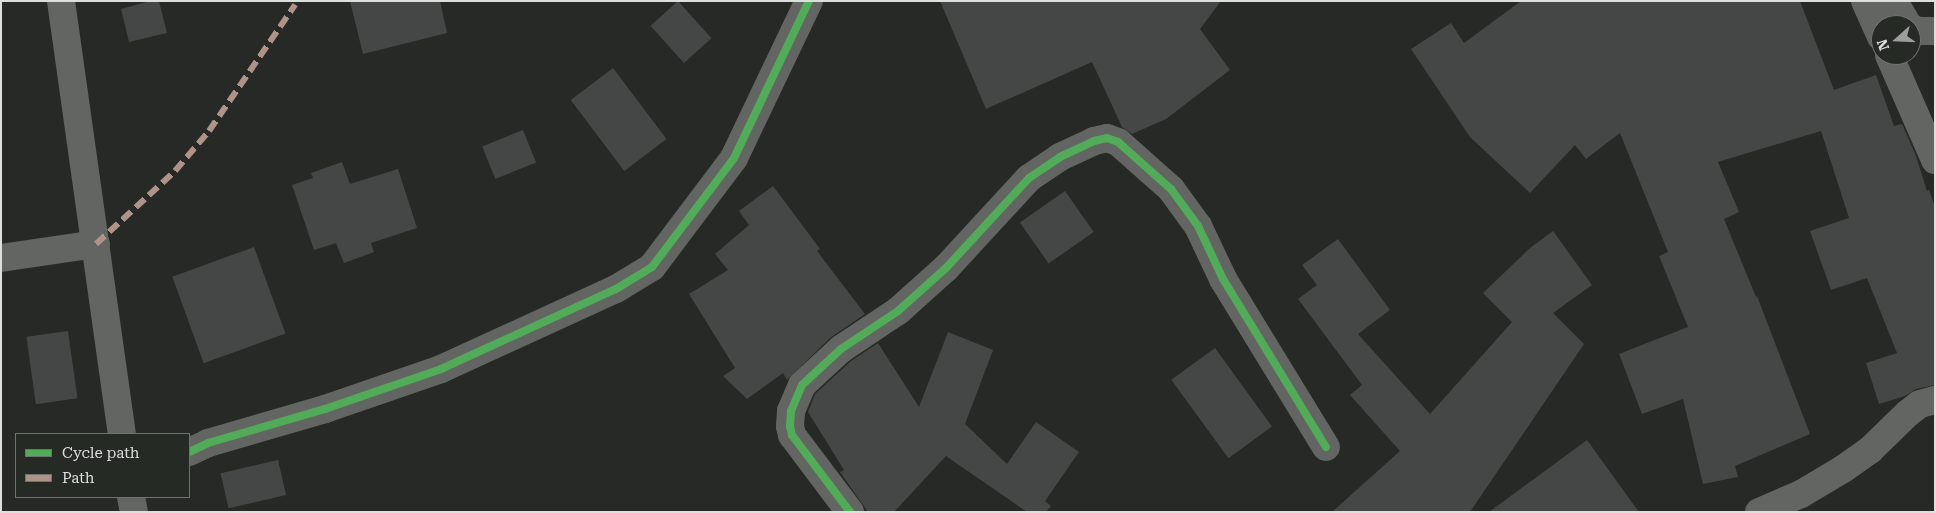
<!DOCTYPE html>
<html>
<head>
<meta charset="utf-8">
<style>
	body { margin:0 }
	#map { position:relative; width:1936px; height:513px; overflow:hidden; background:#272926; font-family:"Roboto Serif",serif }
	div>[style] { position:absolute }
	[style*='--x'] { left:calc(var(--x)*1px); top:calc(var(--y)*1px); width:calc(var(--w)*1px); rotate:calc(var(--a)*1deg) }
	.building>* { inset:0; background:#454646; transform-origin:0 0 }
	.minor>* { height:28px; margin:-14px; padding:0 14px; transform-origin:14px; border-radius:14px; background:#626562 }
	.quiet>* { height:6px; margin-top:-3px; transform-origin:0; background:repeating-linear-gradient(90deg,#af9288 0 12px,transparent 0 18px) }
	.cycleway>* { height:8px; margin:-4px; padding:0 4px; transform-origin:4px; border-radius:4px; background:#51ab58 }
	span { translate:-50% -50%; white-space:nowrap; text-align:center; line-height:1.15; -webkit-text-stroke:4px #262a25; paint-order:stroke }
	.frame { position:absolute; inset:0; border:2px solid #dcdfdb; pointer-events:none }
	.legend { position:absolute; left:15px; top:433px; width:175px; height:65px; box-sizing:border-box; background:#262a25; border:1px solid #6f726e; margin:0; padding:6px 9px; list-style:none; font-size:15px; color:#dcdfdb }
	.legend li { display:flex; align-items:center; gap:10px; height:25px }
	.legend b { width:25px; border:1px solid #6f726e }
	.north { position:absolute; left:1871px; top:15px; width:50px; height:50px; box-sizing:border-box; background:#262a25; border:1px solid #6f726e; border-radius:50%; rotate:250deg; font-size:14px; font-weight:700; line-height:20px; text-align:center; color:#dcdfdb }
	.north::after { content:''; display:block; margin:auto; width:18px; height:22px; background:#9d9f9c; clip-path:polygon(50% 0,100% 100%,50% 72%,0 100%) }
</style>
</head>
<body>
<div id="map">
	<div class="building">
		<div style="clip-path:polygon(150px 1px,159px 1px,167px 33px,129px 42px,121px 9px)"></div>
		<div style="clip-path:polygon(350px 1px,440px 1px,447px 33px,363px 54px)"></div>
		<div style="left:678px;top:1px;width:50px;height:37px;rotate:48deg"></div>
		<div style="clip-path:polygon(940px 1px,1221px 1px,1200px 29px,1230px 70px,1166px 119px,1132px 134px,1122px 127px,1092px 62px,986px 109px)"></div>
		<div style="clip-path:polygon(1521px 1px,1800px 1px,1834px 90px,1876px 75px,1894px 126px,1902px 124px,1916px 156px,1927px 191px,1929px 190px,1935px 207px,1935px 385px,1916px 389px,1905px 396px,1879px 404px,1866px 363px,1897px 353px,1867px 278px,1831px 290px,1810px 231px,1849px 218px,1821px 131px,1718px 162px,1739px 212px,1724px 219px,1756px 297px,1757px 296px,1810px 434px,1735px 466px,1738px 477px,1703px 484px,1683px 399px,1642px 414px,1619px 354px,1688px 327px,1659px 256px,1668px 252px,1620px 133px,1586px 159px,1575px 145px,1530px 193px,1470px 137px,1411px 49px,1451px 23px,1464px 43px)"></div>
		<div style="left:613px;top:68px;width:89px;height:53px;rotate:53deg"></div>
		<div style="left:523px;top:130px;width:35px;height:44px;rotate:68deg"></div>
		<div style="clip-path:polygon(342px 162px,350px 184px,398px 169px,417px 228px,371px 243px,374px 252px,344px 263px,336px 243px,314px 250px,292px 185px,313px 178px,311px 173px)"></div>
		<div style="clip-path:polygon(773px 186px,820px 249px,817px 251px,865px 314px,830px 338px,787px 380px,783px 373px,747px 399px,723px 376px,735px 368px,689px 294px,728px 270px,715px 254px,749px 225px,739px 211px)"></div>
		<div style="left:1065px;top:191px;width:50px;height:55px;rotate:55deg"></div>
		<div style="clip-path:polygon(1553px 231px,1592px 285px,1553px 313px,1584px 344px,1470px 512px,1332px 512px,1400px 451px,1350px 395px,1362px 385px,1298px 299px,1317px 285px,1302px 265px,1338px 239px,1390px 310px,1358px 334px,1430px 414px,1512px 322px,1483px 293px,1530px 248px)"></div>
		<div style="left:254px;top:247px;width:92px;height:87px;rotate:70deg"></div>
		<div style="left:68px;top:331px;width:68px;height:42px;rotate:82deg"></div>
		<div style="clip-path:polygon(948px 332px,993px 350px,965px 424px,1007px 464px,1036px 422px,1079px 452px,1045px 501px,1051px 506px,1046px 512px,1027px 512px,946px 456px,894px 512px,868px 512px,840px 472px,844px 470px,808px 412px,815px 394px,851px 361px,878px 343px,919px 407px)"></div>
		<div style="left:1215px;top:348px;width:97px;height:54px;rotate:54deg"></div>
		<div style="clip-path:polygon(1587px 440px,1639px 512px,1489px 512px)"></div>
		<div style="left:278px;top:460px;width:36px;height:59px;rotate:77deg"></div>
	</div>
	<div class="minor">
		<div style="--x:61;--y:1;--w:437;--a:82"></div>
		<div style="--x:1865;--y:1;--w:39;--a:66"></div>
		<div style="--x:1894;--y:1;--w:28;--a:60"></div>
		<div style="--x:1911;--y:28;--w:9;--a:21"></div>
		<div style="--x:1919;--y:31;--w:16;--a:0"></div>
		<div style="--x:1889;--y:55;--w:115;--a:66.3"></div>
		<div style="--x:1;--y:258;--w:96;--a:-8.4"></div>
		<div style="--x:189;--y:452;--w:21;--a:-25"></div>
		<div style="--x:208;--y:443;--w:122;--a:-16.2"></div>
		<div style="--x:325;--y:409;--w:123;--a:-19"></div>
		<div style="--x:441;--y:369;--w:192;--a:-24.6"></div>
		<div style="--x:616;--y:289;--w:42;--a:-31.4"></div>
		<div style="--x:652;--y:267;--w:136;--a:-53"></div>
		<div style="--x:734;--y:158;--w:174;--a:-64.5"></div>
		<div style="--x:131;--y:497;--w:15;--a:79"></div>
		<div style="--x:850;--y:512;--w:96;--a:-127"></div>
		<div style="--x:792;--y:435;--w:9;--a:-103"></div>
		<div style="--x:790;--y:426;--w:15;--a:-86"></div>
		<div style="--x:791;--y:411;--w:28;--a:-67"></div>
		<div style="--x:802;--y:385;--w:53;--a:-42.7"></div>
		<div style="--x:841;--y:349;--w:69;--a:-33.7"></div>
		<div style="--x:898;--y:311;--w:64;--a:-41.9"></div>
		<div style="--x:946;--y:268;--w:122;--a:-47.3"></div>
		<div style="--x:1029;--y:178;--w:37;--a:-34"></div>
		<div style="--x:1060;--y:157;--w:38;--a:-25"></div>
		<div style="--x:1094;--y:141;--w:13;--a:-13"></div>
		<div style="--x:1107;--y:138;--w:12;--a:20"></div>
		<div style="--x:1118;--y:142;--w:71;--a:41.6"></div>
		<div style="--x:1171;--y:189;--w:46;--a:53.9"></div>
		<div style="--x:1198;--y:226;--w:59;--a:64.7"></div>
		<div style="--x:1223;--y:279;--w:197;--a:58.5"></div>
		<div style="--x:1759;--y:512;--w:46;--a:-23.2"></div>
		<div style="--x:1801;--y:494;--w:49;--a:-30.8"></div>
		<div style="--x:1843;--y:469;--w:33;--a:-35"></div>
		<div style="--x:1870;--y:450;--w:52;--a:-44.2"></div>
		<div style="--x:1907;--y:414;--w:16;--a:-38"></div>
		<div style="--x:1920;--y:404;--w:16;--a:-15"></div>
	</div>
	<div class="quiet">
		<div style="--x:96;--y:244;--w:108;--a:-42.7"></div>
		<div style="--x:175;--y:171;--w:52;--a:-49.6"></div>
		<div style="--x:209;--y:131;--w:153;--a:-55.7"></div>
	</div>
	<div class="cycleway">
		<div style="--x:189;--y:452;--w:21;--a:-25"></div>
		<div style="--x:208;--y:443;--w:122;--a:-16.2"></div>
		<div style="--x:325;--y:409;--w:123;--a:-19"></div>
		<div style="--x:441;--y:369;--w:192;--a:-24.6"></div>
		<div style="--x:616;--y:289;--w:42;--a:-31.4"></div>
		<div style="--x:652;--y:267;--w:136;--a:-53"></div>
		<div style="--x:734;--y:158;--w:174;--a:-64.5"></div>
		<div style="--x:850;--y:512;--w:96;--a:-127"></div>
		<div style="--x:792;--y:435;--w:9;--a:-103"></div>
		<div style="--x:790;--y:426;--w:15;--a:-86"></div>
		<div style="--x:791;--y:411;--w:28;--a:-67"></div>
		<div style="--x:802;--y:385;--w:53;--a:-42.7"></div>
		<div style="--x:841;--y:349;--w:69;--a:-33.7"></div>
		<div style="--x:898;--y:311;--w:64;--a:-41.9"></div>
		<div style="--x:946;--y:268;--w:122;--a:-47.3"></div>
		<div style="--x:1029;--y:178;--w:37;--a:-34"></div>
		<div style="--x:1060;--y:157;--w:38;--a:-25"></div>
		<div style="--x:1094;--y:141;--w:13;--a:-13"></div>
		<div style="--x:1107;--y:138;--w:12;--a:20"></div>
		<div style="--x:1118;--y:142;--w:71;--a:41.6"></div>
		<div style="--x:1171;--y:189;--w:46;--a:53.9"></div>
		<div style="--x:1198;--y:226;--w:59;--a:64.7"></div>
		<div style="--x:1223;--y:279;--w:197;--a:58.5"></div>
	</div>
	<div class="frame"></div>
	<ul class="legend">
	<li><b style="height:6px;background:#51ab58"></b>Cycle path</li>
	<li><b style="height:6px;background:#af9288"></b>Path</li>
	</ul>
	<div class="north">N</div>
</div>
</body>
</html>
